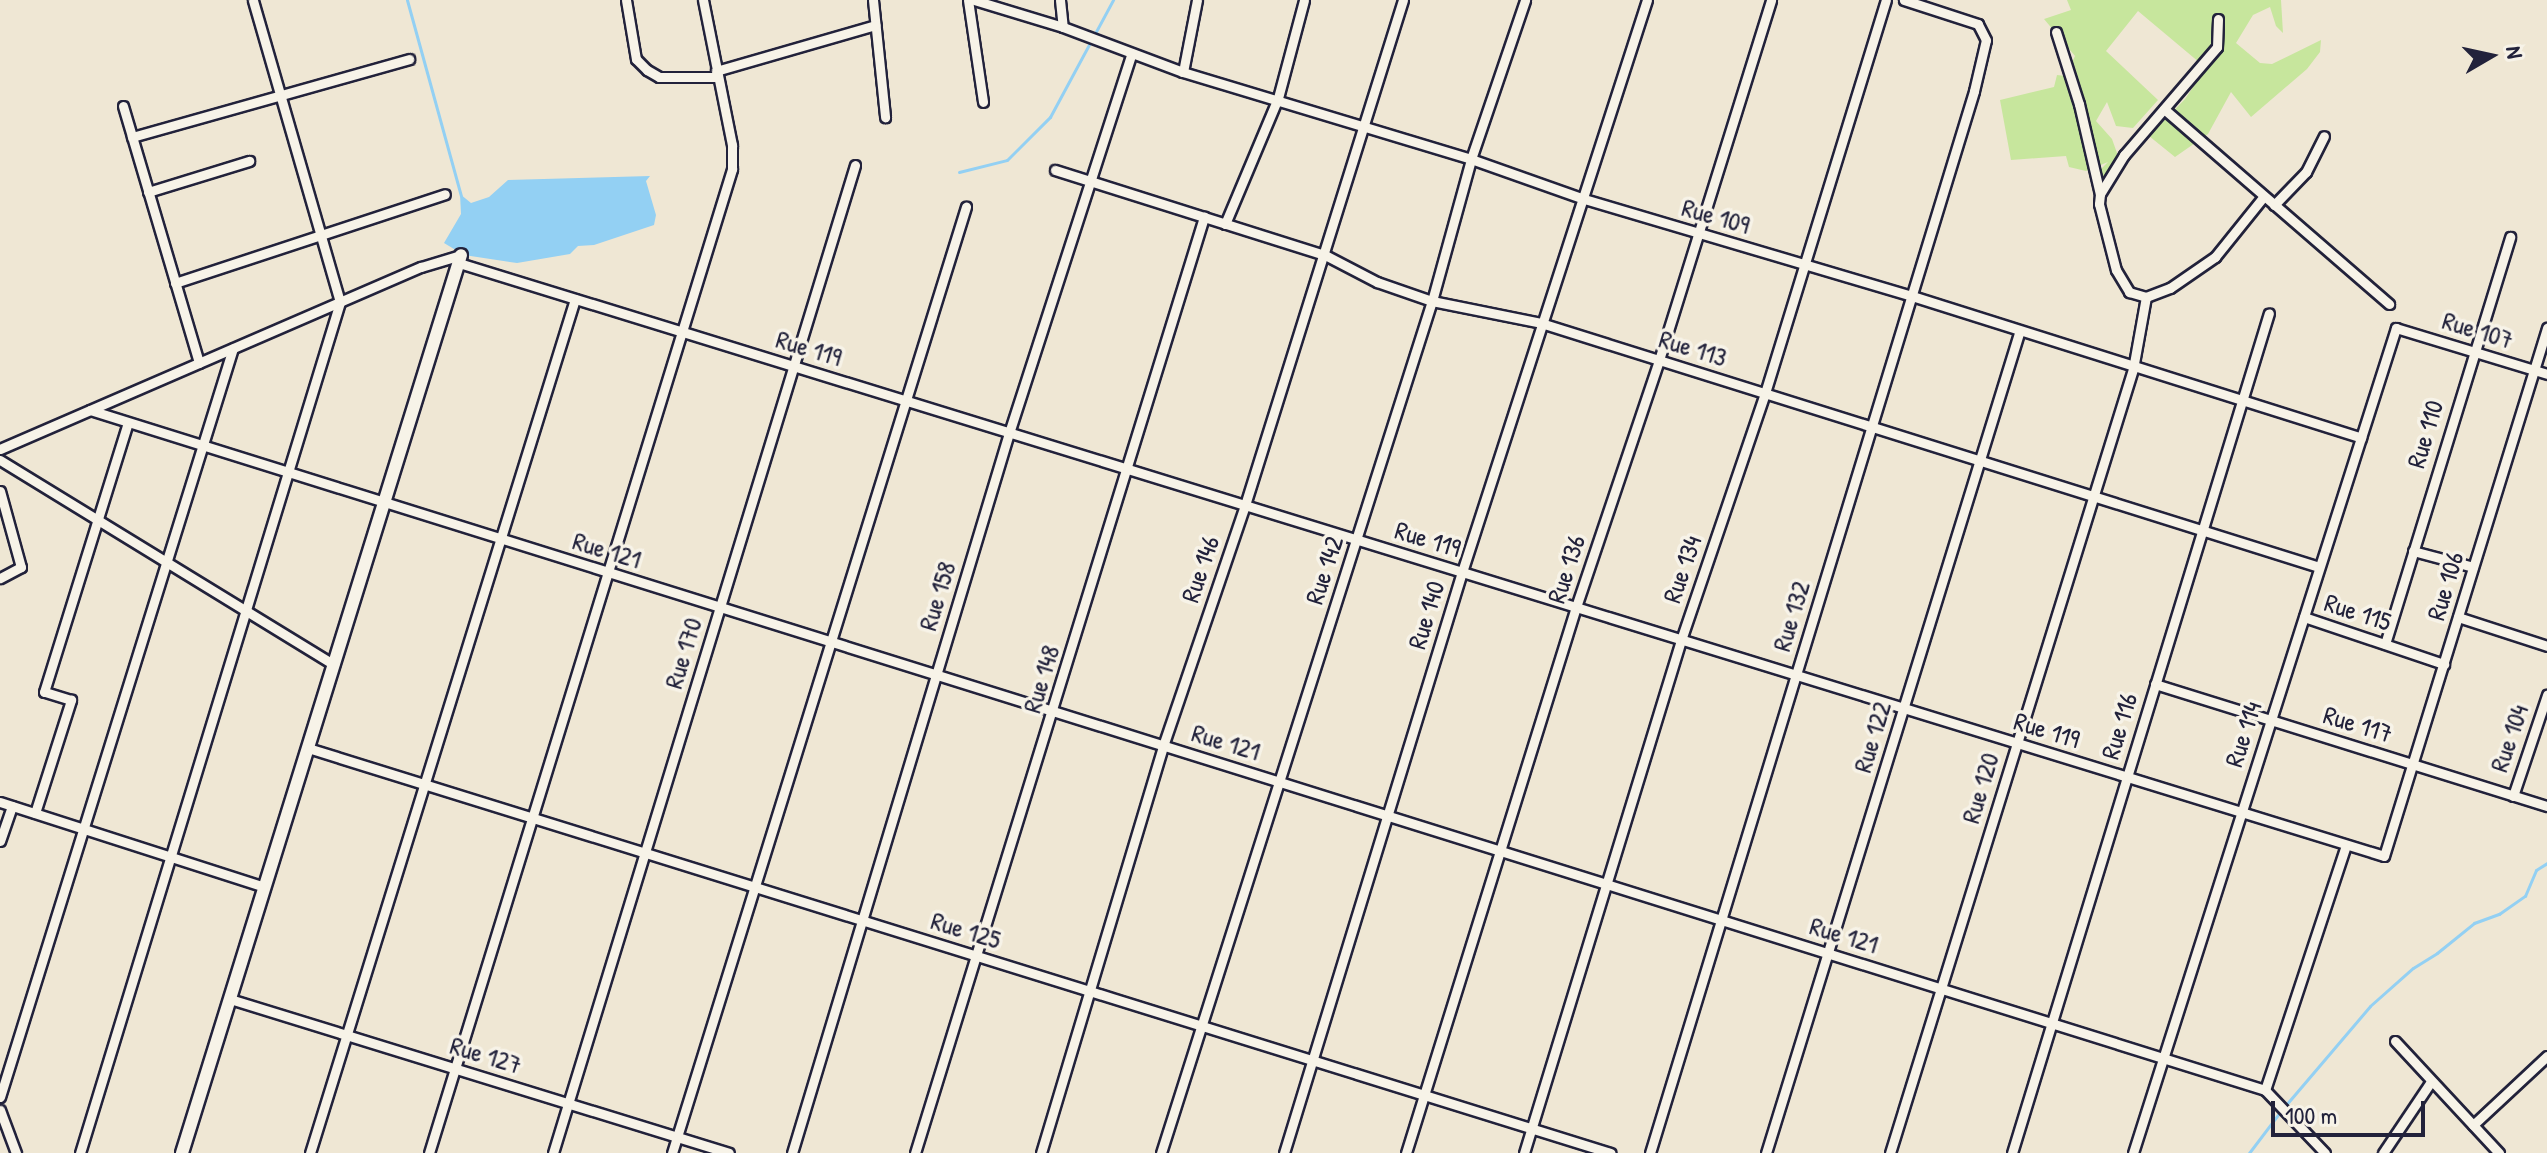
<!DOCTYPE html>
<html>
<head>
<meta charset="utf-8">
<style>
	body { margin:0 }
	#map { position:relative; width:2547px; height:1153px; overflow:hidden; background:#efe7d4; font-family:"Patrick Hand",sans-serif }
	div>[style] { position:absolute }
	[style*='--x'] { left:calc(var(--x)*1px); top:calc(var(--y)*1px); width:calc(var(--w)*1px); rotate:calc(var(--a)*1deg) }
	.green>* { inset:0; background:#c7e69d }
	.water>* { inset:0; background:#93d0f3 }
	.stream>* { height:3px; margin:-1.5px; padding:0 1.5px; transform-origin:1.5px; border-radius:1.5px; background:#93d0f3 }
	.roads { filter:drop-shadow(2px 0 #22223b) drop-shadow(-2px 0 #22223b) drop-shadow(0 2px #22223b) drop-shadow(0 -2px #22223b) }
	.street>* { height:9px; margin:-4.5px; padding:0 4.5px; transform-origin:4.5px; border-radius:4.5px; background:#f7f3e8 }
	.secondary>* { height:12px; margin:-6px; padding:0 6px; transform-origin:6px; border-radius:6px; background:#f7f3e8 }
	span { translate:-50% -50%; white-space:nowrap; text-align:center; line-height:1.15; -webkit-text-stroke:7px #f7f3e8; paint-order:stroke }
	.street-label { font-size:26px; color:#22223b }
	.north { position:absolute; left:2451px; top:16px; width:80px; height:80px; -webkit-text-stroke:6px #f7f3e8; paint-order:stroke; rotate:81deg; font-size:22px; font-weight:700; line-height:32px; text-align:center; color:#22223b }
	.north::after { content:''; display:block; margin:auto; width:28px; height:36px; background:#22223b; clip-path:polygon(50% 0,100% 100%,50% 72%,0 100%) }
	.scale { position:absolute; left:2271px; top:1101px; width:154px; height:36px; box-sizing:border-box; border:4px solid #22223b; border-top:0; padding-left:10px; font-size:24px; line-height:28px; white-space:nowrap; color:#22223b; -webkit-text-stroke:6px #f7f3e8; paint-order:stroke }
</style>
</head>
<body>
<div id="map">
	<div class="green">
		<div style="clip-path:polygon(2067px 0,2281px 0,2283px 33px,2276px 26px,2270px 7px,2253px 15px,2236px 43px,2260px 63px,2272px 64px,2321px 40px,2320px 52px,2307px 69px,2251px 117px,2231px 92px,2208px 134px,2175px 157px,2149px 136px,2185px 99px,2206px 68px,2138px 11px,2106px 51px,2158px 100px,2133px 128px,2116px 126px,2107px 102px,2096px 121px,2112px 139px,2122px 167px,2096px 194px,2096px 174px,2108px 162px,2086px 171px,2069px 167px,2066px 156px,2011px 160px,2000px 100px,2054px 87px,2057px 75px,2066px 76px,2075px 56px,2044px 19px,2071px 10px)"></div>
	</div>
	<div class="water">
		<div style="clip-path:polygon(650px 176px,646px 181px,656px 215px,654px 225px,594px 245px,578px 246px,570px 254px,517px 263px,464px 255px,444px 243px,461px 214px,460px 194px,471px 203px,489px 197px,508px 180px)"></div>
	</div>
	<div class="stream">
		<div style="--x:407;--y:0;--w:203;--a:74.6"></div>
		<div style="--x:959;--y:172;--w:49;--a:-14"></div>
		<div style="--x:1007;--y:160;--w:61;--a:-45"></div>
		<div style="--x:1050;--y:117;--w:133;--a:-61.7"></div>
		<div style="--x:2285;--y:1106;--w:131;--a:-49.6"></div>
		<div style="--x:2370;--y:1006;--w:57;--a:-41.5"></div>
		<div style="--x:2413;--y:968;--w:28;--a:-32"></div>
		<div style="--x:2437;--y:953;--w:48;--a:-39"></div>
		<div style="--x:2474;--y:923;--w:27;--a:-20"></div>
		<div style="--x:2499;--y:914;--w:32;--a:-35"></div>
		<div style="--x:2525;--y:896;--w:28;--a:-67"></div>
		<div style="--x:2536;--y:870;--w:13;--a:-32"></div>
		<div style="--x:2249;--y:1153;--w:51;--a:-52.9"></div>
	</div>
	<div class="roads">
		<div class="street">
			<div style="--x:626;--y:0;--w:60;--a:80.4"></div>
			<div style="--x:636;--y:59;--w:16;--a:45"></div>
			<div style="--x:647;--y:70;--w:14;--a:30"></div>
			<div style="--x:659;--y:77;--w:59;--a:0"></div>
			<div style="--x:873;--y:0;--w:118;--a:84.1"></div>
			<div style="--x:968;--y:0;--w:103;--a:81.6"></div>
			<div style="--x:974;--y:0;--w:93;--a:16.9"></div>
			<div style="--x:1063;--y:27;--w:128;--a:20.6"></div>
			<div style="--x:1183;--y:72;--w:301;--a:16.8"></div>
			<div style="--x:1471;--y:159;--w:117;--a:19.5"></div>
			<div style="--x:1581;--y:198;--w:345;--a:16.5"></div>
			<div style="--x:1912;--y:296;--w:471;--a:17.5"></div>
			<div style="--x:1060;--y:0;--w:27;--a:84"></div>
			<div style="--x:2218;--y:19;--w:28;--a:92"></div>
			<div style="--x:2217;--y:47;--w:143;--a:130.7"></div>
			<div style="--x:2124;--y:155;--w:46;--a:121.6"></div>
			<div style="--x:2100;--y:194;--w:10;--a:96"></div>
			<div style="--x:2099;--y:204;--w:68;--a:75.6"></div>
			<div style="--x:2116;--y:270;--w:26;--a:59"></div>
			<div style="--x:2129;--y:292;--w:18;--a:16"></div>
			<div style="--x:2146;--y:297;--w:26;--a:-21"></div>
			<div style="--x:2170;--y:288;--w:55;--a:-34.6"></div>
			<div style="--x:2215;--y:257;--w:78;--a:-51.2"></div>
			<div style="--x:2056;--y:32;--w:76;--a:72.3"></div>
			<div style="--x:2079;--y:104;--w:92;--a:76.9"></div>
			<div style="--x:716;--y:71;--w:166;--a:-16.1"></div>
			<div style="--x:1183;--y:72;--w:73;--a:-79"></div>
			<div style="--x:123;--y:106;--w:268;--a:73.5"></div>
			<div style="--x:2164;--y:109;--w:298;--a:40.9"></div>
			<div style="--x:132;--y:137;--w:288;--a:-15.7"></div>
			<div style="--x:1055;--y:170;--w:283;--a:17.5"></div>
			<div style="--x:1325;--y:255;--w:59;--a:27.4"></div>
			<div style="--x:1377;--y:282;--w:58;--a:19.1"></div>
			<div style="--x:1432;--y:301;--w:111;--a:11.4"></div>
			<div style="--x:1541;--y:323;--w:815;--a:17.41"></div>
			<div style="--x:148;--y:192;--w:106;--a:-17.1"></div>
			<div style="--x:2274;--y:205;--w:46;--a:-45.9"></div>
			<div style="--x:2306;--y:172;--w:40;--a:-63.4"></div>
			<div style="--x:1225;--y:224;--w:137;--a:-67.2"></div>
			<div style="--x:1278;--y:98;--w:101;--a:-75.1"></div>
			<div style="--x:459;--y:263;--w:2014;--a:17.12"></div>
			<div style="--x:2384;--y:856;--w:553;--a:-72.84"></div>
			<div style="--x:175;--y:283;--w:284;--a:-18.2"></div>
			<div style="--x:90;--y:410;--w:2279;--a:17.36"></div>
			<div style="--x:2265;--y:1090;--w:87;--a:46.4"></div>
			<div style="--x:0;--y:449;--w:459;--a:-23.4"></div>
			<div style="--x:421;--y:267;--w:42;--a:-16.7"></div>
			<div style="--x:0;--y:460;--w:392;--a:31.5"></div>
			<div style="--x:0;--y:491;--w:79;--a:74.6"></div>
			<div style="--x:21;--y:567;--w:24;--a:152"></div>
			<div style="--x:2413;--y:551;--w:62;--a:14.9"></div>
			<div style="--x:2304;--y:617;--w:148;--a:18.6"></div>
			<div style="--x:2458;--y:617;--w:94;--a:18"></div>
			<div style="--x:2385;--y:644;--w:426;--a:-72.9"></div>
			<div style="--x:2155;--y:684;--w:411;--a:17.3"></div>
			<div style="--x:308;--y:748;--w:1364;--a:17.27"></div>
			<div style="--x:2513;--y:796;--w:107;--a:-71.4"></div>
			<div style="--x:0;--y:802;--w:278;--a:17.8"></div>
			<div style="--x:35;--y:813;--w:119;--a:-72.3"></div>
			<div style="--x:71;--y:700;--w:28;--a:-163"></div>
			<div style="--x:44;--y:692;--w:282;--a:-72.7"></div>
			<div style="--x:0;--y:841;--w:37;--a:-71"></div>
			<div style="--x:230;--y:999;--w:522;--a:17.15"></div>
			<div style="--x:2395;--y:1041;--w:153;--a:47.1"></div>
			<div style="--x:2265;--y:1090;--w:258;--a:-71.7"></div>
			<div style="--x:0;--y:1097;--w:784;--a:-72.72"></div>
			<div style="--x:0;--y:1110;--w:46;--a:69.6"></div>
			<div style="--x:2473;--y:1125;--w:101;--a:-43"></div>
			<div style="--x:80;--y:1153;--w:890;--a:-73.01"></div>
			<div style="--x:340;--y:302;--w:314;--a:-106.1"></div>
			<div style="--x:310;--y:1153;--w:894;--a:-72.76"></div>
			<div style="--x:429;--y:1153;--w:1030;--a:-72.88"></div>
			<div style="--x:732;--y:169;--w:24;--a:-90"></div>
			<div style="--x:732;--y:145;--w:148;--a:-101.3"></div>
			<div style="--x:553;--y:1153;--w:1033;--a:-73"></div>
			<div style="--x:672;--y:1153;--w:991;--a:-72.74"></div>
			<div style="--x:792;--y:1153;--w:752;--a:-73.23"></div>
			<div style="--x:1009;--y:433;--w:399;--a:-72.1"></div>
			<div style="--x:915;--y:1153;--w:980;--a:-72.84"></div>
			<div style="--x:1041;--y:1153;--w:425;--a:-73.3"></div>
			<div style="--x:1163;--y:746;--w:255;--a:-71.2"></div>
			<div style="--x:1245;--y:505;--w:529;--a:-72.63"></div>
			<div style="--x:1161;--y:1153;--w:894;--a:-72.36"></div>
			<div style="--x:1432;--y:301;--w:147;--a:-74.6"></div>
			<div style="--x:1471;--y:159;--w:168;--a:-71.2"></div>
			<div style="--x:1284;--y:1153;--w:608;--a:-72.97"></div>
			<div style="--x:1462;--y:572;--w:601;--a:-72.08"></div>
			<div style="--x:1406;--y:1153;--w:572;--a:-72.71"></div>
			<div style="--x:1576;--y:607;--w:261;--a:-71.4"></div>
			<div style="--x:1659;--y:360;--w:377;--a:-72.7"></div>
			<div style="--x:1524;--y:1153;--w:536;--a:-72.98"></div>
			<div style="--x:1681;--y:640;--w:261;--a:-71.2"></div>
			<div style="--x:1765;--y:393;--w:411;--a:-72.9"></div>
			<div style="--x:1650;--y:1153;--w:1110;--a:-73.03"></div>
			<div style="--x:1974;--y:91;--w:52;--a:-76.8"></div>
			<div style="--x:1986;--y:40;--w:18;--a:-117"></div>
			<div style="--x:1978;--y:24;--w:78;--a:-162"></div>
			<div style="--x:1766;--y:1153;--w:858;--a:-72.85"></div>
			<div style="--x:1890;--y:1153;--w:821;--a:-72.78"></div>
			<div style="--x:2133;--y:369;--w:73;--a:-79.8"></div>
			<div style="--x:2012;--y:1153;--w:878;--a:-72.99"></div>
			<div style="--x:2133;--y:1153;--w:866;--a:-72.32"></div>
			<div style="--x:2396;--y:328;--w:158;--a:16.9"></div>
			<div style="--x:2383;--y:1153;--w:84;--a:-56.1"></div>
		</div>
		<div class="secondary">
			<div style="--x:182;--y:1153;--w:940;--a:-72.74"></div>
		</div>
	</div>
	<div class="street-label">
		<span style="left:1716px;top:216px;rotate:16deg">Rue 109</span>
		<span style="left:2478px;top:330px;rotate:17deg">Rue 107</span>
		<span style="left:809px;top:348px;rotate:17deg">Rue 119</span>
		<span style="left:1693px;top:348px;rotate:17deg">Rue 113</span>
		<span style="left:2425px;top:434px;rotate:-73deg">Rue 110</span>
		<span style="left:1428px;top:539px;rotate:17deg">Rue 119</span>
		<span style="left:607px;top:550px;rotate:17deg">Rue 121</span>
		<span style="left:1200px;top:569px;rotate:-71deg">Rue 146</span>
		<span style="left:1566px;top:569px;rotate:-72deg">Rue 136</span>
		<span style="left:1682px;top:569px;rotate:-71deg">Rue 134</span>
		<span style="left:1324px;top:570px;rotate:-72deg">Rue 142</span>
		<span style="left:2445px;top:586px;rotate:-73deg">Rue 106</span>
		<span style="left:937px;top:596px;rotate:-73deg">Rue 158</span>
		<span style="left:2358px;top:612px;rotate:18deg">Rue 115</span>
		<span style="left:1426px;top:615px;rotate:-73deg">Rue 140</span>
		<span style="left:1791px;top:616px;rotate:-73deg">Rue 132</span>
		<span style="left:683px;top:653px;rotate:-73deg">Rue 170</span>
		<span style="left:1041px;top:679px;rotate:-73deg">Rue 148</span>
		<span style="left:2358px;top:724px;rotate:17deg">Rue 117</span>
		<span style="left:2119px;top:726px;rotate:-73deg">Rue 116</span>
		<span style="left:2047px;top:730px;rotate:17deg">Rue 119</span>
		<span style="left:2243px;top:734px;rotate:-72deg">Rue 114</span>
		<span style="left:1872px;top:737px;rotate:-73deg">Rue 122</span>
		<span style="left:2509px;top:738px;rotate:-71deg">Rue 104</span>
		<span style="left:1226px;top:742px;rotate:17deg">Rue 121</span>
		<span style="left:1980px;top:788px;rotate:-73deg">Rue 120</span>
		<span style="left:966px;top:930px;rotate:17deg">Rue 125</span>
		<span style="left:1844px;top:935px;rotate:17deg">Rue 121</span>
		<span style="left:486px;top:1055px;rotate:17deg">Rue 127</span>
	</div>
	<div class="north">N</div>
	<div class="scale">100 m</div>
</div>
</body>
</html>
